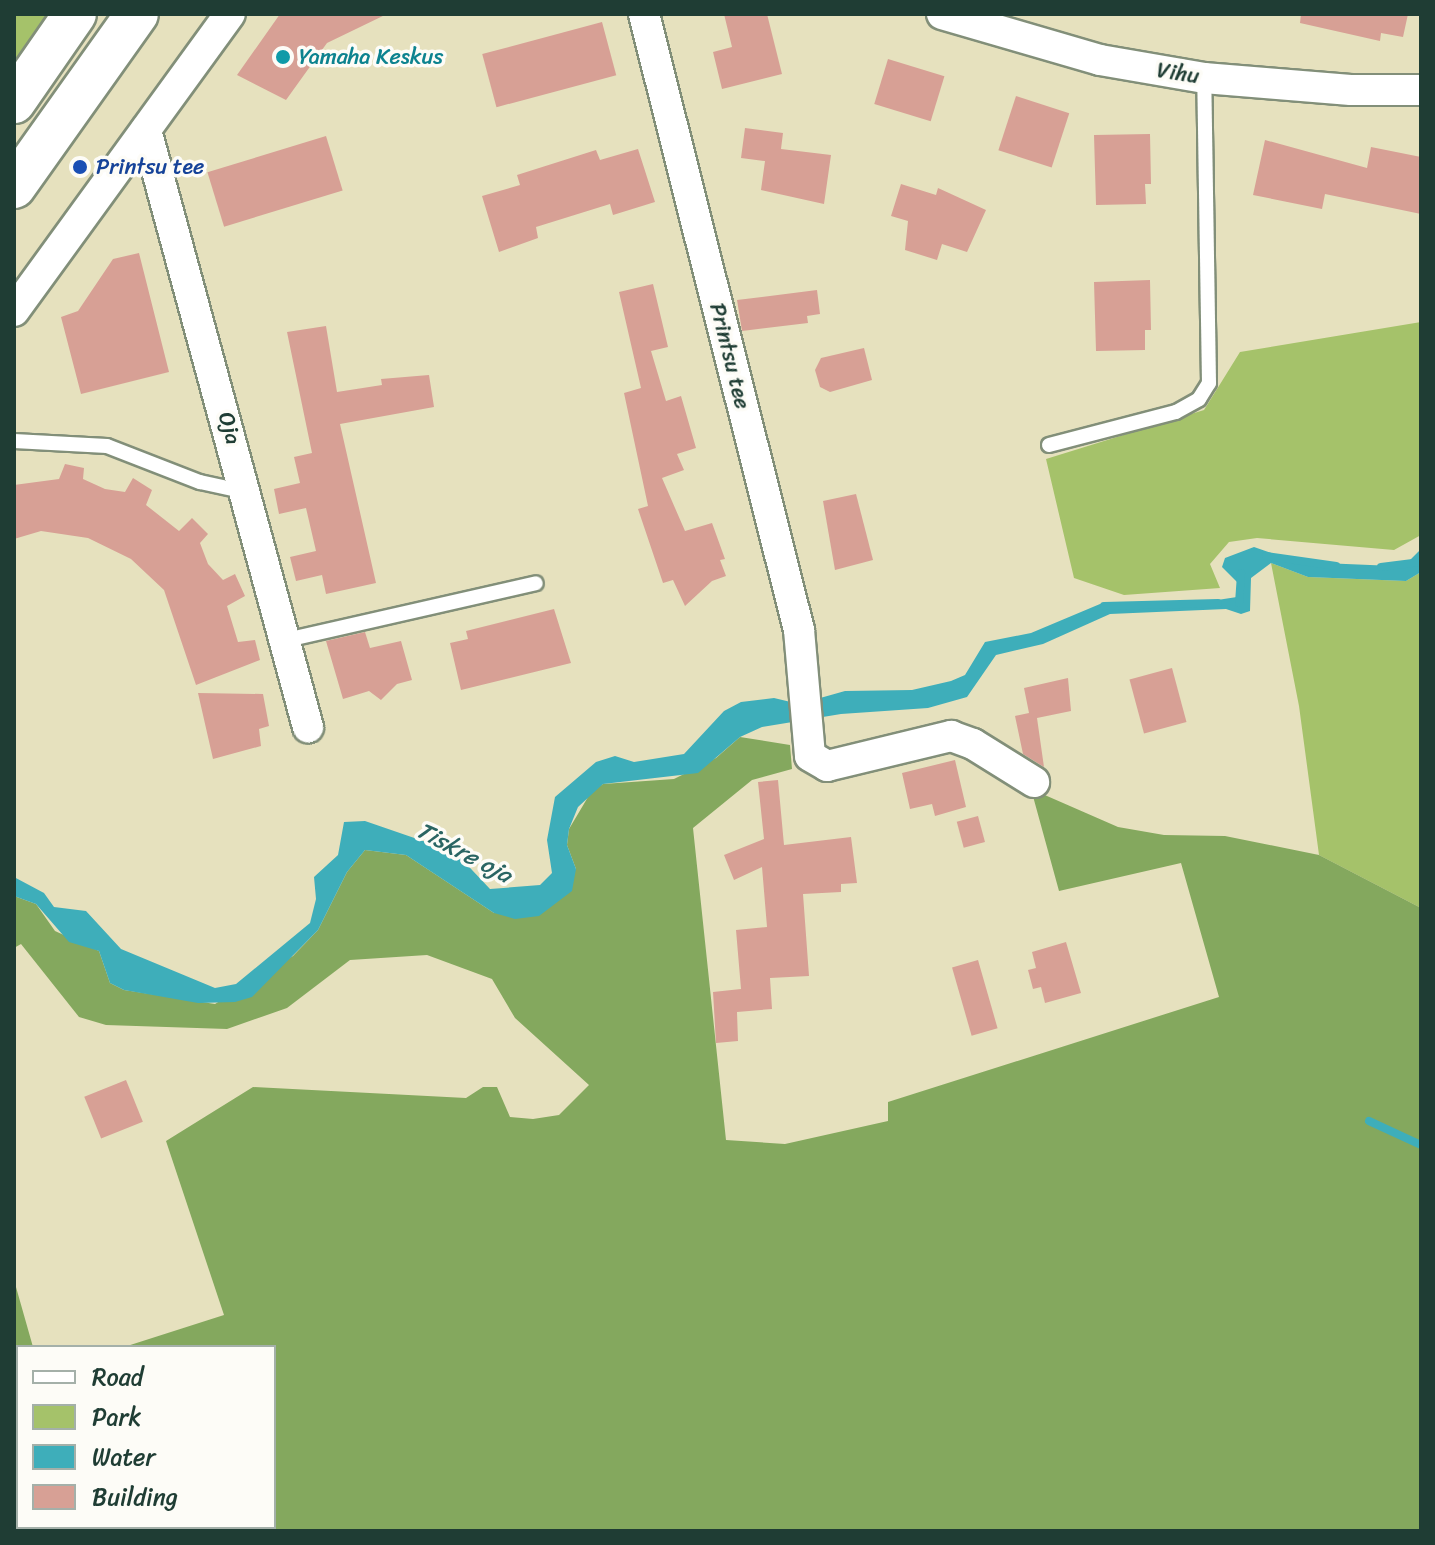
<!DOCTYPE html>
<html>
<head>
<meta charset="utf-8">
<style>
	body { margin:0 }
	#map { position:relative; width:1435px; height:1545px; overflow:hidden; background:#e6e1be; font-family:Sriracha,sans-serif }
	div>[style] { position:absolute }
	[style*='--x'] { left:calc(var(--x)*1px); top:calc(var(--y)*1px); width:calc(var(--w)*1px); rotate:calc(var(--a)*1deg) }
	.green>* { inset:0; background:#a5c26a }
	.forest>* { inset:0; background:#84a85e }
	.water>* { inset:0; background:#3eaeba }
	.stream>* { height:8px; margin:-4px; padding:0 4px; transform-origin:4px; border-radius:4px; background:#3eaeba }
	.building>* { inset:0; background:#d7a095; transform-origin:0 0 }
	.roads { filter:drop-shadow(2px 0 #828f79) drop-shadow(-2px 0 #828f79) drop-shadow(0 2px #828f79) drop-shadow(0 -2px #828f79) }
	.service>* { height:14px; margin:-7px; padding:0 7px; transform-origin:7px; border-radius:7px; background:#fff }
	.minor>* { height:30px; margin:-15px; padding:0 15px; transform-origin:15px; border-radius:15px; background:#fff }
	.secondary>* { height:42px; margin:-21px; padding:0 21px; transform-origin:21px; border-radius:21px; background:#fff }
	.dots>* { width:22px; height:22px; translate:-50% -50%; box-sizing:border-box; border:4px solid #fdfcf7; border-radius:50% }
	span { translate:-50% -50%; white-space:nowrap; text-align:center; line-height:1.15; -webkit-text-stroke:7px #fdfcf7; paint-order:stroke }
	.culture-label { font-size:22px; color:#0d838f }
	.left { translate:0 -50%; text-align:left }
	.street-label { font-size:22px; color:#1f3d34 }
	.transit-label { font-size:22px; color:#164399 }
	.water-label { font-size:24px; color:#2a6563; font-style:italic }
	.frame { position:absolute; inset:0; border:16px solid #1f3d34; pointer-events:none }
	.legend { position:absolute; left:16px; top:1345px; width:260px; height:184px; box-sizing:border-box; background:#fdfcf7; border:2px solid #a4b0a9; margin:0; padding:10px 14px; list-style:none; font-size:24px; color:#1f3d34 }
	.legend li { display:flex; align-items:center; gap:16px; height:40px }
	.legend b { width:40px; border:2px solid #a4b0a9 }
</style>
</head>
<body>
<div id="map">
	<div class="green">
		<div style="clip-path:polygon(16px 14px,55px 14px,14px 71px,14px 18px)"></div>
		<div style="clip-path:polygon(1421px 322px,1421px 535px,1394px 550px,1257px 538px,1229px 542px,1210px 564px,1220px 588px,1124px 595px,1074px 578px,1046px 459px,1204px 410px,1240px 352px)"></div>
		<div style="clip-path:polygon(1271px 563px,1308px 577px,1406px 581px,1421px 572px,1421px 908px,1319px 855px,1299px 706px)"></div>
	</div>
	<div class="forest">
		<div style="clip-path:polygon(740px 737px,790px 745px,792px 769px,752px 780px,693px 828px,726px 1140px,785px 1144px,888px 1121px,888px 1102px,1219px 997px,1181px 863px,1059px 891px,1031px 789px,1118px 827px,1164px 835px,1225px 836px,1319px 855px,1421px 908px,1421px 1531px,14px 1531px,14px 1280px,33px 1347px,18px 1347px,18px 1527px,274px 1527px,274px 1347px,124px 1347px,224px 1315px,166px 1141px,253px 1087px,466px 1098px,483px 1087px,497px 1087px,510px 1117px,533px 1119px,559px 1115px,589px 1085px,515px 1018px,492px 979px,427px 955px,350px 960px,287px 1008px,227px 1029px,106px 1025px,79px 1017px,21px 944px,14px 948px,14px 896px,36px 904px,55px 931px,99px 951px,110px 983px,124px 990px,215px 1004px,293px 956px,318px 930px,347px 872px,365px 850px,406px 855px,494px 913px,576px 869px,567px 845px,569px 829px,591px 792px,603px 784px,674px 779px,716px 758px)"></div>
	</div>
	<div class="water">
		<div style="clip-path:polygon(1254px 547px,1298px 562px,1394px 566px,1407px 563px,1421px 549px,1421px 572px,1406px 581px,1308px 577px,1271px 563px,1251px 578px,1250px 611px,1241px 614px,1226px 609px,1110px 614px,1043px 644px,996px 655px,967px 697px,928px 708px,841px 714px,762px 727px,740px 737px,698px 773px,603px 784px,578px 807px,569px 829px,567px 845px,576px 869px,572px 891px,539px 916px,515px 919px,494px 913px,406px 855px,365px 850px,347px 872px,318px 930px,252px 997px,235px 1002px,198px 1003px,124px 990px,110px 983px,99px 951px,69px 942px,36px 904px,14px 896px,14px 877px,44px 893px,54px 907px,86px 911px,121px 949px,215px 988px,236px 984px,310px 923px,316px 899px,314px 877px,338px 855px,344px 822px,365px 821px,455px 852px,490px 889px,540px 885px,552px 873px,547px 840px,555px 797px,596px 762px,615px 756px,634px 762px,684px 754px,724px 711px,741px 702px,774px 698px,799px 704px,845px 691px,912px 690px,951px 681px,965px 675px,985px 642px,1031px 633px,1100px 604px,1178px 606px,1237px 597px,1242px 587px,1222px 567px,1225px 558px)"></div>
	</div>
	<div class="stream">
		<div style="--x:1266;--y:556;--w:71;--a:8.1"></div>
		<div style="--x:1381;--y:567;--w:40;--a:-7.1"></div>
		<div style="--x:1239;--y:603;--w:30;--a:-86"></div>
		<div style="--x:1104;--y:606;--w:114;--a:-1.5"></div>
		<div style="--x:1369;--y:1121;--w:57;--a:24.8"></div>
	</div>
	<div class="building">
		<div style="clip-path:polygon(280px 14px,387px 14px,327px 43px,286px 100px,237px 75px)"></div>
		<div style="clip-path:polygon(724px 14px,767px 14px,782px 74px,722px 89px,713px 52px,732px 47px)"></div>
		<div style="clip-path:polygon(1301px 14px,1408px 14px,1403px 37px,1381px 33px,1380px 41px,1300px 23px)"></div>
		<div style="left:602px;top:22px;width:55px;height:124px;rotate:75deg"></div>
		<div style="left:888px;top:59px;width:59px;height:47px;rotate:17deg"></div>
		<div style="left:1016px;top:96px;width:56px;height:57px;rotate:18deg"></div>
		<div style="clip-path:polygon(745px 128px,783px 133px,781px 149px,831px 155px,824px 204px,761px 190px,765px 161px,741px 158px)"></div>
		<div style="clip-path:polygon(1150px 134px,1151px 184px,1145px 184px,1146px 204px,1096px 205px,1094px 135px)"></div>
		<div style="left:326px;top:136px;width:57px;height:124px;rotate:73deg"></div>
		<div style="clip-path:polygon(1265px 140px,1367px 168px,1371px 147px,1421px 157px,1421px 214px,1325px 194px,1322px 209px,1253px 195px)"></div>
		<div style="clip-path:polygon(638px 149px,655px 202px,613px 215px,610px 204px,536px 227px,538px 238px,499px 252px,482px 196px,520px 185px,517px 175px,596px 150px,600px 160px)"></div>
		<div style="clip-path:polygon(901px 184px,936px 195px,938px 188px,986px 210px,967px 252px,942px 244px,937px 260px,905px 250px,908px 221px,891px 216px)"></div>
		<div style="clip-path:polygon(139px 253px,169px 372px,81px 394px,61px 317px,78px 311px,113px 259px)"></div>
		<div style="clip-path:polygon(1150px 280px,1151px 330px,1145px 330px,1145px 350px,1096px 351px,1094px 282px)"></div>
		<div style="clip-path:polygon(653px 284px,668px 347px,651px 351px,666px 401px,681px 396px,696px 448px,677px 454px,684px 470px,662px 478px,685px 531px,712px 523px,725px 559px,720px 560px,726px 576px,712px 581px,685px 606px,673px 580px,663px 583px,638px 509px,648px 506px,624px 393px,641px 388px,619px 292px)"></div>
		<div style="clip-path:polygon(817px 290px,820px 314px,807px 316px,808px 323px,742px 331px,737px 300px)"></div>
		<div style="clip-path:polygon(326px 326px,337px 392px,382px 385px,381px 379px,429px 375px,434px 407px,340px 424px,376px 583px,326px 594px,322px 575px,296px 581px,290px 557px,316px 551px,306px 508px,279px 514px,274px 489px,300px 483px,294px 457px,312px 453px,287px 332px)"></div>
		<div style="clip-path:polygon(864px 348px,872px 380px,830px 392px,820px 387px,815px 370px,821px 358px)"></div>
		<div style="clip-path:polygon(65px 464px,84px 468px,83px 479px,105px 489px,125px 492px,133px 478px,152px 490px,146px 505px,179px 531px,192px 518px,208px 534px,200px 543px,208px 564px,223px 580px,235px 574px,245px 596px,227px 606px,238px 642px,255px 640px,260px 660px,196px 685px,164px 590px,131px 559px,88px 538px,41px 531px,14px 539px,14px 485px,59px 479px)"></div>
		<div style="clip-path:polygon(856px 494px,873px 560px,835px 570px,823px 501px)"></div>
		<div style="clip-path:polygon(554px 609px,571px 663px,461px 690px,450px 643px,468px 639px,466px 631px)"></div>
		<div style="clip-path:polygon(365px 632px,370px 648px,401px 641px,412px 680px,397px 684px,381px 700px,369px 691px,343px 699px,326px 641px)"></div>
		<div style="left:1172px;top:668px;width:56px;height:44px;rotate:75deg"></div>
		<div style="clip-path:polygon(1068px 678px,1071px 711px,1037px 718px,1044px 767px,1023px 754px,1015px 716px,1029px 713px,1024px 688px)"></div>
		<div style="clip-path:polygon(198px 693px,263px 694px,269px 726px,259px 729px,261px 746px,213px 759px)"></div>
		<div style="clip-path:polygon(955px 760px,966px 807px,935px 816px,932px 804px,910px 809px,902px 773px)"></div>
		<div style="clip-path:polygon(778px 780px,784px 845px,851px 837px,857px 883px,841px 884px,841px 892px,803px 894px,809px 976px,770px 978px,772px 1009px,737px 1012px,738px 1041px,716px 1043px,713px 992px,741px 989px,736px 930px,767px 927px,762px 867px,734px 880px,724px 855px,764px 839px,758px 782px)"></div>
		<div style="left:978px;top:816px;width:27px;height:22px;rotate:75deg"></div>
		<div style="clip-path:polygon(1066px 942px,1081px 993px,1045px 1003px,1041px 987px,1033px 989px,1028px 970px,1036px 968px,1032px 952px)"></div>
		<div style="left:978px;top:960px;width:71px;height:27px;rotate:74deg"></div>
		<div style="left:126px;top:1080px;width:45px;height:45px;rotate:68deg"></div>
	</div>
	<div class="roads">
		<div class="service">
			<div style="--x:14;--y:441;--w:93;--a:3.1"></div>
			<div style="--x:107;--y:446;--w:100;--a:21.2"></div>
			<div style="--x:200;--y:482;--w:47;--a:12.3"></div>
			<div style="--x:1049;--y:445;--w:131;--a:-14.6"></div>
			<div style="--x:1176;--y:412;--w:26;--a:-29"></div>
			<div style="--x:1199;--y:399;--w:19;--a:-58"></div>
			<div style="--x:1209;--y:383;--w:305;--a:-90.9"></div>
			<div style="--x:286;--y:640;--w:256;--a:-12.8"></div>
		</div>
		<div class="minor">
			<div style="--x:644;--y:14;--w:635;--a:75.88"></div>
			<div style="--x:799;--y:630;--w:126;--a:85"></div>
			<div style="--x:810;--y:756;--w:20;--a:30"></div>
			<div style="--x:827;--y:766;--w:128;--a:-13.6"></div>
			<div style="--x:951;--y:736;--w:23;--a:20"></div>
			<div style="--x:973;--y:744;--w:72;--a:31.9"></div>
			<div style="--x:942;--y:14;--w:165;--a:16.2"></div>
			<div style="--x:1100;--y:60;--w:106;--a:9.8"></div>
			<div style="--x:1204;--y:78;--w:147;--a:4.7"></div>
			<div style="--x:1351;--y:90;--w:70;--a:0"></div>
			<div style="--x:146;--y:130;--w:619;--a:74.82"></div>
			<div style="--x:14;--y:311;--w:367;--a:-54"></div>
		</div>
		<div class="secondary">
			<div style="--x:14;--y:102;--w:107;--a:-55.3"></div>
			<div style="--x:14;--y:187;--w:212;--a:-54.6"></div>
		</div>
	</div>
	<div class="dots">
		<div style="left:283px;top:57px;background:#0f9aa8"></div>
		<div style="left:80px;top:167px;background:#1a4fb4"></div>
	</div>
	<div class="culture-label">
		<span class="left" style="left:299px;top:57px">Yamaha Keskus</span>
	</div>
	<div class="street-label">
		<span style="left:1178px;top:73px;rotate:9deg">Vihu</span>
		<span style="left:730px;top:356px;rotate:76deg">Printsu tee</span>
		<span style="left:230px;top:428px;rotate:74deg">Oja</span>
	</div>
	<div class="transit-label">
		<span class="left" style="left:96px;top:167px">Printsu tee</span>
	</div>
	<div class="water-label">
		<span style="left:464px;top:853px;rotate:28deg">Tiskre oja</span>
	</div>
	<div class="frame"></div>
	<ul class="legend">
	<li><b style="height:10px;background:#fff"></b>Road</li>
	<li><b style="height:22px;background:#a5c26a"></b>Park</li>
	<li><b style="height:22px;background:#3eaeba"></b>Water</li>
	<li><b style="height:22px;background:#d7a095"></b>Building</li>
	</ul>
</div>
</body>
</html>
